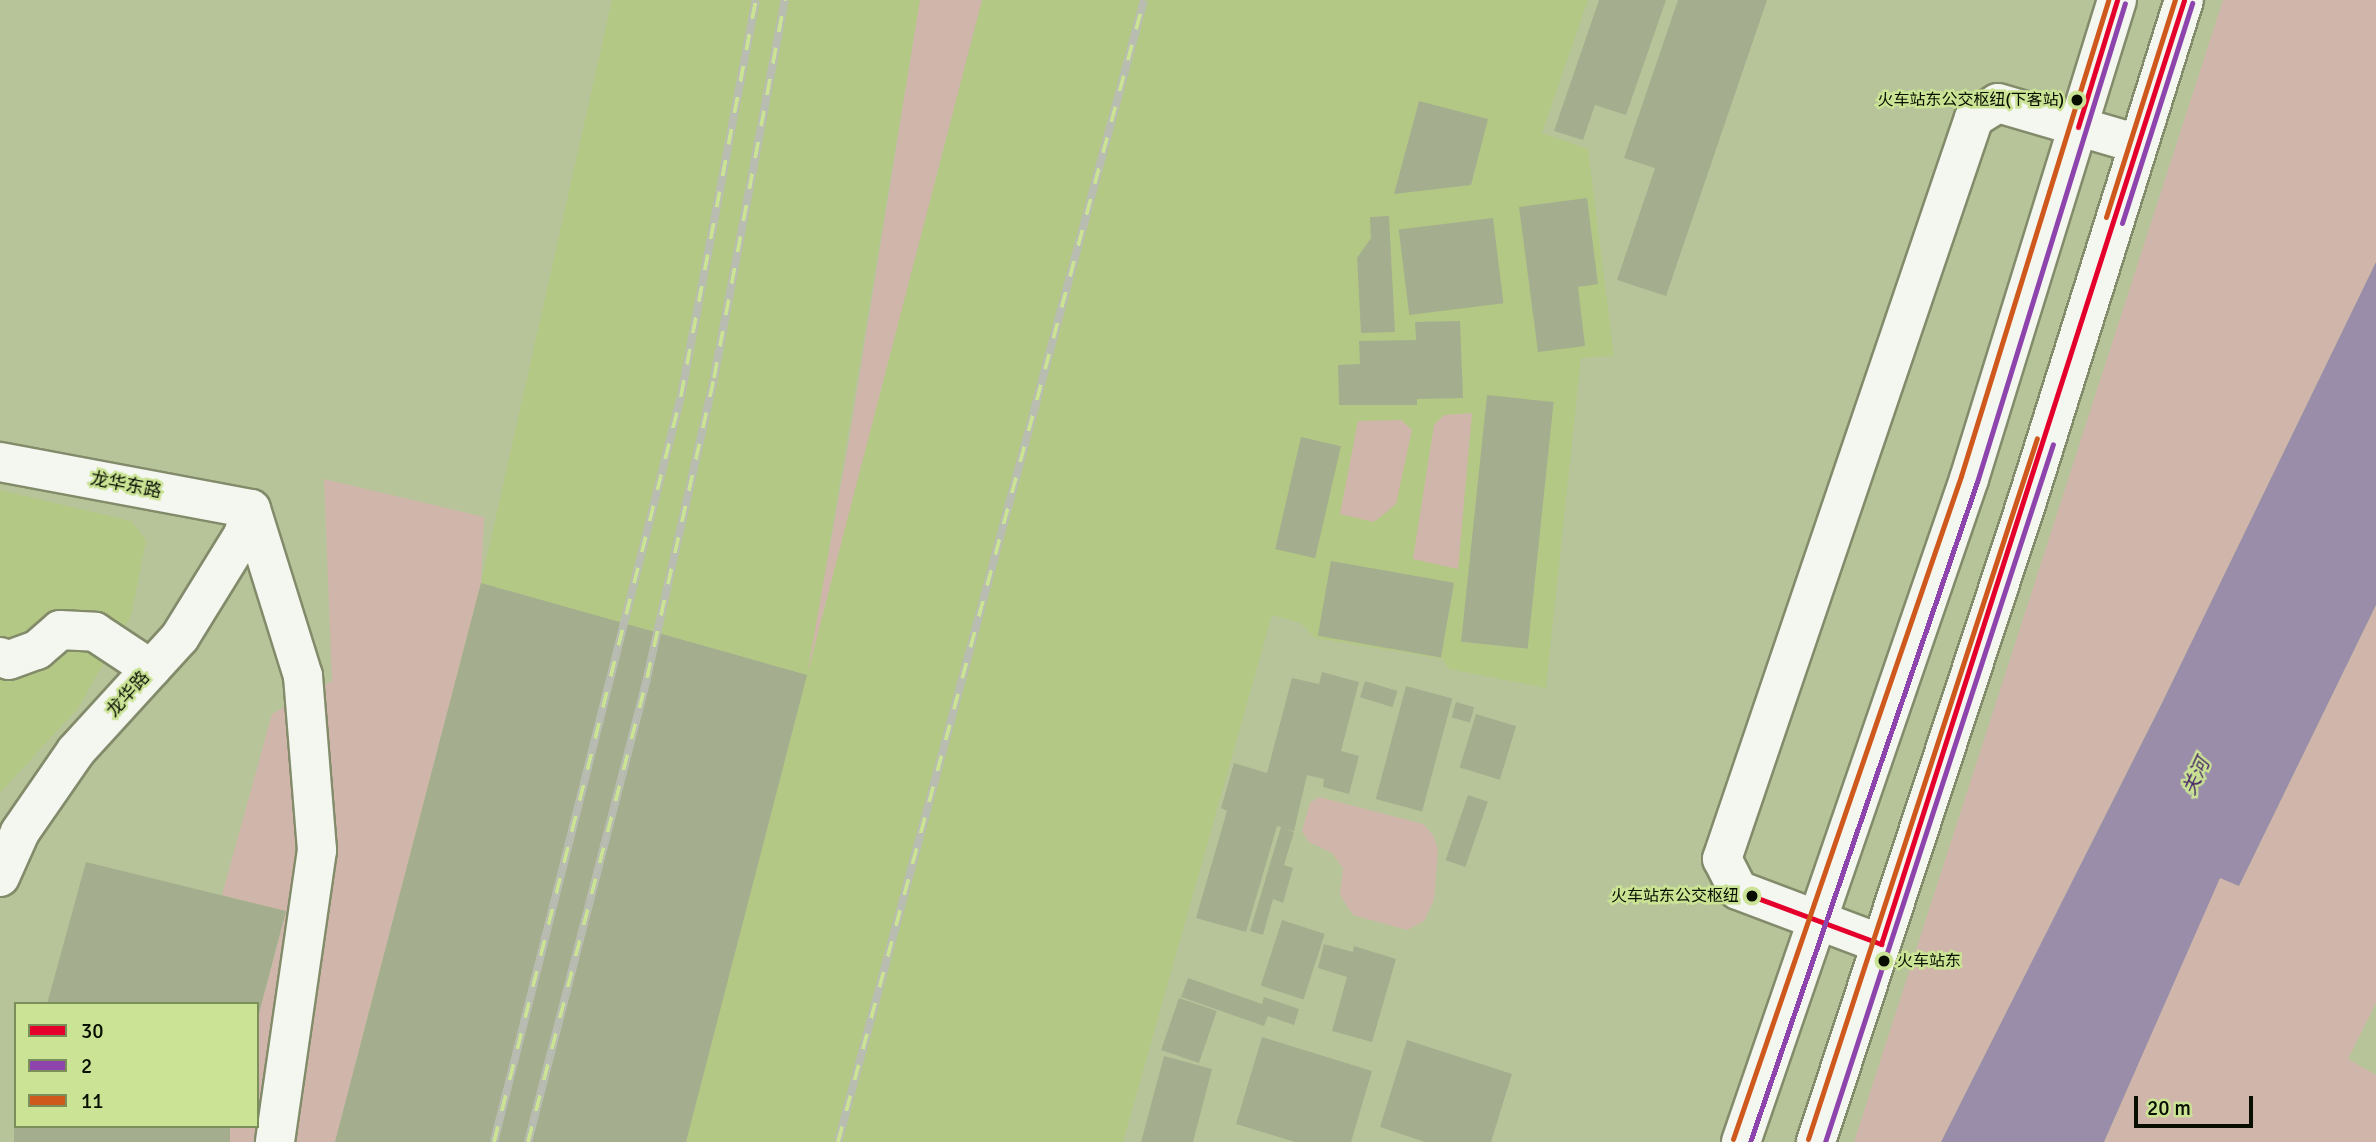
<!DOCTYPE html>
<html>
<head>
<meta charset="utf-8">
<style>
	body { margin:0 }
	#map { position:relative; width:2376px; height:1142px; overflow:hidden; background:#b7c49a; font-family:Signika,"Noto Sans SC",sans-serif }
	div>[style] { position:absolute }
	[style*='--x'] { left:calc(var(--x)*1px); top:calc(var(--y)*1px); width:calc(var(--w)*1px); rotate:calc(var(--a)*1deg) }
	.built>* { inset:0; background:#b4c886 }
	.green>* { inset:0; background:#d0b5aa }
	.water>* { inset:0; background:#9a8daa }
	.building>* { inset:0; background:#a4ae8e; transform-origin:0 0 }
	.roads { filter:drop-shadow(2px 0 #828b6a) drop-shadow(-2px 0 #828b6a) drop-shadow(0 2px #828b6a) drop-shadow(0 -2px #828b6a) }
	.minor>* { height:38px; margin:-19px; padding:0 19px; transform-origin:19px; border-radius:19px; background:#f4f6f0 }
	.major>* { height:38px; margin:-19px; padding:0 19px; transform-origin:19px; border-radius:19px; background:#f4f6f0 }
	.rail>* { height:8px; margin-top:-4px; transform-origin:0; background:repeating-linear-gradient(90deg,#cae394 0 16px,#b9bcb2 0 32px); box-sizing:border-box; border-block:2px solid #b9bcb2 }
	.bus-1>* { height:5px; margin:-2.5px; padding:0 2.5px; transform-origin:2.5px; border-radius:2.5px; background:#e4002b }
	.bus-2>* { height:5px; margin:-2.5px; padding:0 2.5px; transform-origin:2.5px; border-radius:2.5px; background:#8e44ad }
	.bus-3>* { height:5px; margin:-2.5px; padding:0 2.5px; transform-origin:2.5px; border-radius:2.5px; background:#cf581d }
	.dots>* { width:19px; height:19px; translate:-50% -50%; box-sizing:border-box; border:4px solid #cae394; border-radius:50% }
	span { translate:-50% -50%; white-space:nowrap; text-align:center; line-height:1.15; -webkit-text-stroke:5px #cae394; paint-order:stroke }
	.bus-label { font-size:16px; color:#080e00 }
	.right { translate:-100% -50%; text-align:right }
	.left { translate:0 -50%; text-align:left }
	.street-label { font-size:18px; color:#080e00 }
	.water-label { font-size:19px; color:#411d65; font-style:italic }
	.legend { position:absolute; left:14px; top:1002px; width:245px; height:126px; box-sizing:border-box; background:#cae394; border:2px solid #7c8e59; margin:0; padding:9px 12px; list-style:none; font-size:21px; color:#080e00 }
	.legend li { display:flex; align-items:center; gap:14px; height:35px }
	.legend b { width:35px; border:2px solid #7c8e59 }
	.scale { position:absolute; left:2134px; top:1096px; width:119px; height:32px; box-sizing:border-box; border:4px solid #080e00; border-top:0; padding-left:9px; font-size:21px; line-height:24px; white-space:nowrap; color:#080e00; -webkit-text-stroke:5px #cae394; paint-order:stroke }
</style>
</head>
<body>
<div id="map">
	<div class="built">
		<div style="clip-path:polygon(612px 0,920px 0,810px 662px,982px 0,1588px 0,1542px 133px,1588px 149px,1614px 356px,1581px 358px,1546px 688px,1449px 669px,1443px 659px,1315px 638px,1301px 623px,1272px 615px,1123px 1142px,335px 1142px,481px 583px)"></div>
		<div style="clip-path:polygon(0 490px,131px 521px,146px 540px,131px 616px,78px 708px,0 793px)"></div>
	</div>
	<div class="green">
		<div style="clip-path:polygon(920px 0,982px 0,807px 675px,850px 434px)"></div>
		<div style="clip-path:polygon(2223px 0,2376px 0,2376px 262px,2162px 703px,1941px 1142px,1854px 1142px)"></div>
		<div style="clip-path:polygon(1472px 413px,1458px 569px,1413px 559px,1434px 425px,1444px 415px)"></div>
		<div style="clip-path:polygon(1401px 420px,1412px 430px,1396px 504px,1374px 522px,1340px 514px,1358px 421px)"></div>
		<div style="clip-path:polygon(324px 479px,484px 517px,481px 583px,335px 1142px,225px 1142px,230px 1126px,257px 1126px,257px 1021px,286px 912px,222px 895px,272px 714px,332px 681px)"></div>
		<div style="clip-path:polygon(2376px 605px,2376px 1003px,2348px 1059px,2376px 1075px,2376px 1142px,2104px 1142px,2220px 877px,2239px 886px)"></div>
		<div style="clip-path:polygon(1319px 797px,1423px 824px,1433px 835px,1438px 850px,1434px 900px,1424px 921px,1407px 930px,1353px 915px,1340px 895px,1343px 868px,1332px 853px,1309px 842px,1302px 831px,1310px 803px)"></div>
	</div>
	<div class="water">
		<div style="clip-path:polygon(2376px 262px,2376px 605px,2239px 886px,2220px 878px,2104px 1142px,1941px 1142px,2162px 703px)"></div>
	</div>
	<div class="building">
		<div style="clip-path:polygon(1599px 0,1666px 0,1626px 115px,1595px 105px,1583px 140px,1554px 131px)"></div>
		<div style="clip-path:polygon(1678px 0,1767px 0,1666px 296px,1617px 280px,1655px 168px,1624px 158px)"></div>
		<div style="clip-path:polygon(1419px 101px,1488px 119px,1471px 185px,1394px 194px)"></div>
		<div style="clip-path:polygon(1587px 198px,1598px 284px,1578px 287px,1585px 346px,1538px 352px,1519px 207px)"></div>
		<div style="clip-path:polygon(1389px 216px,1395px 332px,1361px 333px,1357px 258px,1371px 238px,1370px 217px)"></div>
		<div style="left:1493px;top:218px;width:86px;height:95px;rotate:83deg"></div>
		<div style="clip-path:polygon(1460px 321px,1463px 398px,1417px 399px,1417px 405px,1339px 405px,1338px 365px,1360px 364px,1359px 341px,1416px 340px,1415px 322px)"></div>
		<div style="left:1487px;top:395px;width:67px;height:248px;rotate:6deg"></div>
		<div style="left:1301px;top:437px;width:41px;height:115px;rotate:13deg"></div>
		<div style="left:1331px;top:561px;width:125px;height:76px;rotate:10deg"></div>
		<div style="clip-path:polygon(481px 583px,807px 675px,686px 1142px,335px 1142px)"></div>
		<div style="clip-path:polygon(1322px 672px,1359px 682px,1341px 751px,1359px 756px,1349px 794px,1323px 787px,1324px 779px,1307px 775px,1294px 831px,1284px 829px,1294px 832px,1284px 865px,1293px 868px,1283px 903px,1273px 899px,1263px 935px,1250px 931px,1281px 827px,1277px 826px,1246px 932px,1196px 918px,1227px 811px,1221px 808px,1234px 763px,1267px 773px,1292px 678px,1319px 684px)"></div>
		<div style="left:1365px;top:681px;width:34px;height:17px;rotate:17deg"></div>
		<div style="left:1406px;top:686px;width:48px;height:117px;rotate:15deg"></div>
		<div style="left:1456px;top:702px;width:19px;height:16px;rotate:16deg"></div>
		<div style="left:1476px;top:714px;width:42px;height:56px;rotate:17deg"></div>
		<div style="left:1468px;top:795px;width:21px;height:69px;rotate:19deg"></div>
		<div style="clip-path:polygon(86px 862px,286px 911px,258px 1017px,257px 1004px,47px 1004px)"></div>
		<div style="left:1282px;top:920px;width:45px;height:69px;rotate:18deg"></div>
		<div style="clip-path:polygon(1324px 944px,1353px 952px,1354px 946px,1396px 959px,1372px 1042px,1332px 1031px,1347px 977px,1318px 968px)"></div>
		<div style="clip-path:polygon(1188px 978px,1262px 1004px,1264px 997px,1299px 1009px,1294px 1025px,1268px 1016px,1264px 1026px,1181px 997px)"></div>
		<div style="left:1179px;top:998px;width:40px;height:55px;rotate:19deg"></div>
		<div style="clip-path:polygon(1262px 1037px,1372px 1071px,1351px 1142px,1295px 1142px,1236px 1124px)"></div>
		<div style="clip-path:polygon(1407px 1040px,1512px 1074px,1491px 1142px,1425px 1142px,1380px 1127px)"></div>
		<div style="clip-path:polygon(1164px 1056px,1212px 1069px,1193px 1142px,1141px 1142px)"></div>
		<div style="left:14px;top:1126px;width:216px;height:16px"></div>
	</div>
	<div class="roads">
		<div class="minor">
			<div style="--x:0;--y:462;--w:255;--a:10.6"></div>
			<div style="--x:251;--y:509;--w:175;--a:72.7"></div>
			<div style="--x:303;--y:676;--w:175;--a:85.4"></div>
			<div style="--x:317;--y:850;--w:295;--a:98.2"></div>
			<div style="--x:0;--y:657;--w:9;--a:18"></div>
			<div style="--x:9;--y:660;--w:30;--a:-20"></div>
			<div style="--x:37;--y:650;--w:30;--a:-41"></div>
			<div style="--x:60;--y:630;--w:35;--a:3"></div>
			<div style="--x:95;--y:632;--w:67;--a:33.5"></div>
			<div style="--x:0;--y:877;--w:49;--a:-66"></div>
			<div style="--x:20;--y:832;--w:98;--a:-55.3"></div>
			<div style="--x:76;--y:751;--w:154;--a:-47.6"></div>
			<div style="--x:180;--y:637;--w:120;--a:-58.3"></div>
			<div style="--x:243;--y:535;--w:27;--a:-73"></div>
			<div style="--x:1881;--y:944;--w:153;--a:-159.3"></div>
			<div style="--x:1738;--y:890;--w:35;--a:-117"></div>
			<div style="--x:1722;--y:859;--w:783;--a:-71.22"></div>
			<div style="--x:1974;--y:118;--w:28;--a:-32"></div>
			<div style="--x:1998;--y:103;--w:146;--a:16.3"></div>
		</div>
		<div class="major">
			<div style="--x:1741;--y:1142;--w:701;--a:-71.02"></div>
			<div style="--x:1969;--y:479;--w:501;--a:-72.83"></div>
			<div style="--x:1816;--y:1142;--w:678;--a:-71.78"></div>
			<div style="--x:2028;--y:498;--w:522;--a:-72.61"></div>
		</div>
	</div>
	<div class="rail">
		<div style="--x:494;--y:1142;--w:769;--a:-75.93"></div>
		<div style="--x:681;--y:396;--w:403;--a:-79.3"></div>
		<div style="--x:528;--y:1142;--w:479;--a:-75.6"></div>
		<div style="--x:647;--y:678;--w:307;--a:-77.4"></div>
		<div style="--x:714;--y:378;--w:385;--a:-79.4"></div>
		<div style="--x:838;--y:1142;--w:1182;--a:-75"></div>
	</div>
	<div class="bus-1">
		<div style="--x:2078;--y:127;--w:133;--a:-72.9"></div>
		<div style="--x:1752;--y:896;--w:138;--a:20.4"></div>
		<div style="--x:1881;--y:944;--w:991;--a:-72.2"></div>
	</div>
	<div class="bus-2">
		<div style="--x:2122;--y:223;--w:231;--a:-72.3"></div>
		<div style="--x:1750;--y:1142;--w:698;--a:-71.02"></div>
		<div style="--x:1977;--y:482;--w:501;--a:-72.83"></div>
		<div style="--x:1825;--y:1142;--w:734;--a:-71.91"></div>
	</div>
	<div class="bus-3">
		<div style="--x:2106;--y:217;--w:228;--a:-72.4"></div>
		<div style="--x:1733;--y:1139;--w:701;--a:-71.02"></div>
		<div style="--x:1961;--y:476;--w:498;--a:-72.8"></div>
		<div style="--x:1808;--y:1139;--w:737;--a:-71.91"></div>
	</div>
	<div class="dots">
		<div style="left:2077px;top:100px;background:#080e00"></div>
		<div style="left:1752px;top:896px;background:#080e00"></div>
		<div style="left:1884px;top:961px;background:#080e00"></div>
	</div>
	<div class="bus-label">
		<span class="right" style="left:2064px;top:100px">火车站东公交枢纽(下客站)</span>
		<span class="right" style="left:1739px;top:896px">火车站东公交枢纽</span>
		<span class="left" style="left:1897px;top:961px">火车站东</span>
	</div>
	<div class="street-label">
		<span style="left:126px;top:485px;rotate:11deg">龙华东路</span>
		<span style="left:128px;top:694px;rotate:-48deg">龙华路</span>
	</div>
	<div class="water-label">
		<span style="left:2197px;top:777px;rotate:-65deg">关河</span>
	</div>
	<ul class="legend">
	<li><b style="height:9px;background:#e4002b"></b>30</li>
	<li><b style="height:9px;background:#8e44ad"></b>2</li>
	<li><b style="height:9px;background:#cf581d"></b>11</li>
	</ul>
	<div class="scale">20 m</div>
</div>
</body>
</html>
